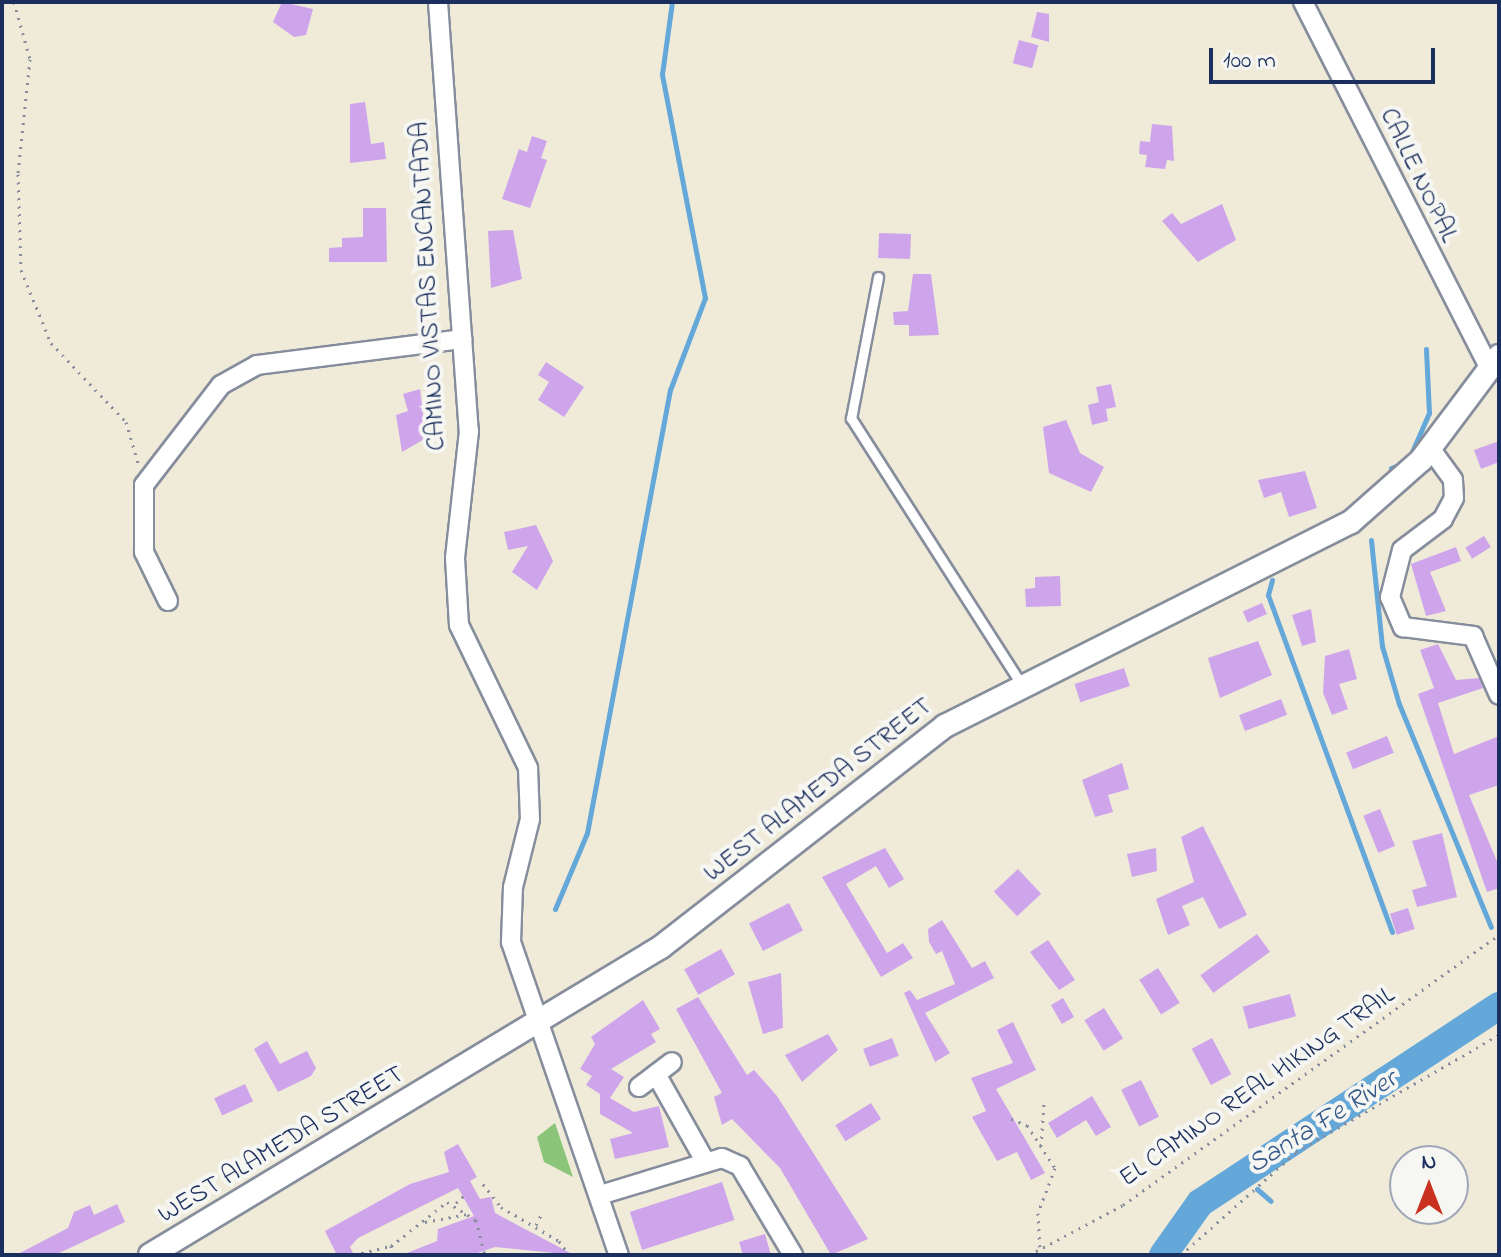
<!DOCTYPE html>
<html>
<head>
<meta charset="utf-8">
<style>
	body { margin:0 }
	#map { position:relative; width:1501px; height:1257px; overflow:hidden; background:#f0ebd9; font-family:"Indie Flower",sans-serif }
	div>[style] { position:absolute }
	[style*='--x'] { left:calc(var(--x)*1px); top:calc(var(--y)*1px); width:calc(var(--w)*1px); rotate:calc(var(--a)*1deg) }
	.green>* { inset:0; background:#8ac57a }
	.stream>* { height:5px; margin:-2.5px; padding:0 2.5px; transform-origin:2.5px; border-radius:2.5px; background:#64a7d9 }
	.river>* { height:28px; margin:-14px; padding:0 14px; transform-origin:14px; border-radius:14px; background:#64a7d9 }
	.building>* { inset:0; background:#cea5eb; transform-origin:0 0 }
	.path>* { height:3px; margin-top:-1.5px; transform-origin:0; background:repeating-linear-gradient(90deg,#868d9c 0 2px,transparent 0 8px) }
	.roads { filter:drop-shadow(2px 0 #868d9c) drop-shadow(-2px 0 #868d9c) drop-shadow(0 2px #868d9c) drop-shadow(0 -2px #868d9c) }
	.service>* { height:9px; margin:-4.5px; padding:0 4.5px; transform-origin:4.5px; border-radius:4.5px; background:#fff }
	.minor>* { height:18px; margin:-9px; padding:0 9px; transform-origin:9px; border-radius:9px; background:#fff }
	.tertiary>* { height:22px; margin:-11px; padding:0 11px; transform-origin:11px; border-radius:11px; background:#fff }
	span { translate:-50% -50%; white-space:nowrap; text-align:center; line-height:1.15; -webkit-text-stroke:8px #f6f6f2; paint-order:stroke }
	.street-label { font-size:26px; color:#1b2f5e }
	.water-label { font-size:28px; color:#355989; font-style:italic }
	.frame { position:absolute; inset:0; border:4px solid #1b2f5e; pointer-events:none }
	.north { position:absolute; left:1389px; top:1145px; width:80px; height:80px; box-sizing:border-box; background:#f6f6f2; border:2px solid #9ea6b7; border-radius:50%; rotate:0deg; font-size:22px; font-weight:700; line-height:32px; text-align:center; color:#1b2f5e }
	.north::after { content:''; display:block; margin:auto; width:28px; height:36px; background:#c8321e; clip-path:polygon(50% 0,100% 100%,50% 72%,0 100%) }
	.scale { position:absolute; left:1209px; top:48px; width:226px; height:36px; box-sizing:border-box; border:4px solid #1b2f5e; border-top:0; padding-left:10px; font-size:24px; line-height:28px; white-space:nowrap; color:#1b2f5e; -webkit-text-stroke:6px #f6f6f2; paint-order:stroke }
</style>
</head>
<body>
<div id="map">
	<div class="green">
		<div style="clip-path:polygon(555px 1123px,573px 1177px,544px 1162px,537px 1137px)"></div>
	</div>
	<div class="stream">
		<div style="--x:1391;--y:468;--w:18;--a:-22"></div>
		<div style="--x:1408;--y:461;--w:52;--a:-66.4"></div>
		<div style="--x:1429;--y:413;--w:64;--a:-92.7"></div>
		<div style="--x:1371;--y:540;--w:107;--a:84.1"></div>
		<div style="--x:1382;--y:646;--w:60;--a:73.7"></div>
		<div style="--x:1399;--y:704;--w:241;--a:67.6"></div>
		<div style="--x:1272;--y:580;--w:16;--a:105"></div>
		<div style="--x:1268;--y:595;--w:359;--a:69.8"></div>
		<div style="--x:555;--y:909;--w:82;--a:-67.2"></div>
		<div style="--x:587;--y:833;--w:451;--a:-79.4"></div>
		<div style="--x:670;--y:390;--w:98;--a:-69.2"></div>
		<div style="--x:705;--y:298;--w:228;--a:-100.9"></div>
		<div style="--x:662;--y:74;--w:73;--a:-82.1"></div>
		<div style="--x:1257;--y:1189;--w:18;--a:41"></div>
	</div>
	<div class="river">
		<div style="--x:1163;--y:1255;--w:64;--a:-54.6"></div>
		<div style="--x:1200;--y:1203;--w:358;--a:-33.4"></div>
	</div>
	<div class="building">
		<div style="clip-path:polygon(282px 2px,313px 9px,306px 35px,294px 37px,273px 22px)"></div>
		<div style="clip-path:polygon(1037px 12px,1049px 14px,1049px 42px,1031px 37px)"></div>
		<div style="left:1019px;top:40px;width:20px;height:24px;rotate:15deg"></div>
		<div style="clip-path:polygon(365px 102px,371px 144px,384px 142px,386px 159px,350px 163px,350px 104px)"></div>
		<div style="clip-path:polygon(1152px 124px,1172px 126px,1174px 161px,1167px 160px,1165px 169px,1145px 167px,1147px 155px,1139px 154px,1140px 141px,1150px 142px)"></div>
		<div style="clip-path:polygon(532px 136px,547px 141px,541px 158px,547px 160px,530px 208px,502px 199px,519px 149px,527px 152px)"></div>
		<div style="clip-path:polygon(1222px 204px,1236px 240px,1198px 262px,1162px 221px,1172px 213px,1181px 224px)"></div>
		<div style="clip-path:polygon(363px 208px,386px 208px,387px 262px,329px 262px,329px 248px,342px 247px,342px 238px,363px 237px)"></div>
		<div style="clip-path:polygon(513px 230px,522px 279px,491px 288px,488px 231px)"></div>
		<div style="left:879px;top:233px;width:32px;height:25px;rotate:2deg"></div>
		<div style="clip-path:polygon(913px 274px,931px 274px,939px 335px,909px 336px,909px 325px,894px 325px,893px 312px,908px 311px)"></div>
		<div style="clip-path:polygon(546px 362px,584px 387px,564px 417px,538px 400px,549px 382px,538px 375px)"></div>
		<div style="clip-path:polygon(1111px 384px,1116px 407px,1106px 409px,1108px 421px,1092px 425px,1088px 405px,1099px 402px,1096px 387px)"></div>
		<div style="clip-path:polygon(420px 389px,426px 438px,402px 452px,396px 415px,408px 411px,403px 394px)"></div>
		<div style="clip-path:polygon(1066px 420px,1080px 453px,1104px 467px,1091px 492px,1049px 473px,1043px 427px)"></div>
		<div style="clip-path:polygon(1499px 441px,1499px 462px,1481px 469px,1474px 450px)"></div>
		<div style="clip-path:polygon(1305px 471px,1317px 508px,1289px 517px,1281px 492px,1264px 498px,1258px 480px)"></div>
		<div style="clip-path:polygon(536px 525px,553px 561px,537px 590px,512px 572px,528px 546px,508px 550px,504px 532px)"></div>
		<div style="left:1484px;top:536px;width:13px;height:22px;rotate:58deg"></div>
		<div style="clip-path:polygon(1456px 547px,1461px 561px,1430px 572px,1446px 611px,1426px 616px,1411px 564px)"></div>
		<div style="clip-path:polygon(1060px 576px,1061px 606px,1026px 607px,1025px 589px,1035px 588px,1035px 577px)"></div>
		<div style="left:1262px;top:603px;width:12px;height:21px;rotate:66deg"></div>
		<div style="clip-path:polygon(1311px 609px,1316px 642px,1302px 646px,1292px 615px)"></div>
		<div style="clip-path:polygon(1258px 641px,1272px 675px,1220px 698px,1208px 658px)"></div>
		<div style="clip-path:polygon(1438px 644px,1456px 680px,1479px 678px,1483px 688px,1438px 703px,1454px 754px,1499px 736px,1499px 785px,1469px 795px,1499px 866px,1499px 888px,1487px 892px,1418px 694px,1434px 688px,1420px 650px)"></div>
		<div style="clip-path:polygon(1349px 649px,1357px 679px,1339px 684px,1348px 709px,1332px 715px,1323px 693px,1325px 656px)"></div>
		<div style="left:1124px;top:668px;width:19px;height:52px;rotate:72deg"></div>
		<div style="left:1281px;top:699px;width:17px;height:45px;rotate:69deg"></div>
		<div style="left:1387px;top:736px;width:18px;height:44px;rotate:68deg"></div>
		<div style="clip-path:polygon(1122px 763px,1129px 789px,1108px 795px,1113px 812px,1095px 817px,1082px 780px)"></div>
		<div style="left:1380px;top:809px;width:40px;height:18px;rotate:68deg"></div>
		<div style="clip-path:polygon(1203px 826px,1247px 915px,1219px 929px,1203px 897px,1182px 906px,1190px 925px,1168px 935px,1156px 899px,1194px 882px,1181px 837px)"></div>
		<div style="clip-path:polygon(1442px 833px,1457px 897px,1417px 907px,1412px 890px,1427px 886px,1412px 841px)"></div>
		<div style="clip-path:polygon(885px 848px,904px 879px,889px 888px,876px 866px,846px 884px,887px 953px,903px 943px,913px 958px,881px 977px,822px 877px)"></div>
		<div style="clip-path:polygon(1156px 848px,1157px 871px,1132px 877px,1127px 854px)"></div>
		<div style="left:1018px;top:869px;width:34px;height:33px;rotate:47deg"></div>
		<div style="left:789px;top:903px;width:31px;height:45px;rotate:63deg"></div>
		<div style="left:1408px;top:908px;width:22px;height:19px;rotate:72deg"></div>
		<div style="clip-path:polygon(942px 920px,972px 968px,985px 961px,994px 978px,925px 1013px,950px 1053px,935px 1062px,904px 993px,910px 990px,917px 1000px,955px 984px,942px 951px,936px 954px,929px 942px,928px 929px)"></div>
		<div style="left:1257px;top:934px;width:22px;height:70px;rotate:54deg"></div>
		<div style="clip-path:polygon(1048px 940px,1075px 980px,1059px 990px,1030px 952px)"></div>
		<div style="left:721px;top:949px;width:29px;height:42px;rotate:61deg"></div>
		<div style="left:1158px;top:968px;width:41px;height:22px;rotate:58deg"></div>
		<div style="clip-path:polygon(781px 973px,783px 1028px,763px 1034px,748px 982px)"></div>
		<div style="left:1290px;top:994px;width:23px;height:49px;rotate:75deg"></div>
		<div style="clip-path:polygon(698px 997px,747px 1075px,754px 1070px,777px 1096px,868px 1239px,831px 1255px,780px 1168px,732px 1119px,722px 1125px,714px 1097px,722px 1093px,676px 1009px)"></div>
		<div style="left:1063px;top:998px;width:22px;height:14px;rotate:60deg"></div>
		<div style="clip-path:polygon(643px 1000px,660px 1029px,651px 1034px,656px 1042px,611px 1069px,624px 1077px,610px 1098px,634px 1112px,659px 1106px,669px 1147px,615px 1159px,610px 1139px,633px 1133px,600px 1114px,600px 1094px,586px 1085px,592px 1076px,580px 1069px,595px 1044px,591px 1037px)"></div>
		<div style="left:1104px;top:1008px;width:36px;height:23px;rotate:58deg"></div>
		<div style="clip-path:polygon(1013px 1022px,1036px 1070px,996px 1089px,1045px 1173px,1031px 1180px,1017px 1152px,997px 1161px,972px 1117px,986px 1111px,971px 1078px,1013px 1063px,997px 1030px)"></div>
		<div style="clip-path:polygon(828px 1034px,838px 1050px,802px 1082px,785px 1055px)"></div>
		<div style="left:892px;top:1038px;width:19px;height:31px;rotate:69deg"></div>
		<div style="left:1212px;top:1038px;width:41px;height:23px;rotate:62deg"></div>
		<div style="clip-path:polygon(267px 1041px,280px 1064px,307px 1051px,316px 1068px,311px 1076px,278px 1092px,254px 1049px)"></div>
		<div style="left:1141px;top:1080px;width:41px;height:22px;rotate:64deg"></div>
		<div style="left:245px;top:1084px;width:19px;height:34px;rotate:65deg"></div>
		<div style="clip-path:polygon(1092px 1096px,1111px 1127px,1096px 1136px,1086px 1120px,1057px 1138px,1048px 1123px)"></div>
		<div style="left:871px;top:1103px;width:19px;height:42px;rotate:58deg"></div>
		<div style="clip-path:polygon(458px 1144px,477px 1177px,470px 1181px,480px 1199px,491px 1197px,495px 1213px,574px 1255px,495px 1247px,472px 1255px,402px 1255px,437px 1241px,438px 1229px,474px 1216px,458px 1188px,358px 1238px,350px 1247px,354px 1255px,337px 1255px,325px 1231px,410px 1184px,449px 1172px,444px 1152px)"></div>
		<div style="left:722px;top:1182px;width:40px;height:97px;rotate:72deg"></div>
		<div style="clip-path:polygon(117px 1204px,125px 1222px,55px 1255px,16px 1255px,68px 1228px,74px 1212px,90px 1205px,94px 1215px)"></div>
		<div style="clip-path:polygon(765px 1234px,771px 1255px,743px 1255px,739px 1242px)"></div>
	</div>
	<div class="path">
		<div style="--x:14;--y:2;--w:59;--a:74.3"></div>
		<div style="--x:30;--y:59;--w:116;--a:96"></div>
		<div style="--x:18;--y:174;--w:96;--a:88.2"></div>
		<div style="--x:21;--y:270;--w:79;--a:67.7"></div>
		<div style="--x:51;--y:343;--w:109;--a:46.5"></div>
		<div style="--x:126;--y:422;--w:46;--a:73.5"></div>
		<div style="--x:1011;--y:1119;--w:17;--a:21"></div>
		<div style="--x:1027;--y:1125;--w:51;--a:56.9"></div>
		<div style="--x:1055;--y:1168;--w:48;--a:110.7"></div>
		<div style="--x:1038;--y:1213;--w:37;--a:87"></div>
		<div style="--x:1041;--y:1146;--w:42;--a:-85.9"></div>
		<div style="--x:483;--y:1184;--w:29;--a:52"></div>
		<div style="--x:501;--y:1207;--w:67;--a:30.4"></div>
		<div style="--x:559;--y:1241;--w:17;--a:54"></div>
		<div style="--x:456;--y:1203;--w:16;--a:-43"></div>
		<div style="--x:425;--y:1222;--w:44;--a:-10.5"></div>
		<div style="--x:536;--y:1225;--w:16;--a:-63"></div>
		<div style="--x:354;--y:1255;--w:38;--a:-14"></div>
		<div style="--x:391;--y:1255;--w:9;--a:-90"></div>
		<div style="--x:391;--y:1246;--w:71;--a:-38.2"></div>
		<div style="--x:447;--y:1202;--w:34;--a:32"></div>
		<div style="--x:476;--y:1220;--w:36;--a:76"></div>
		<div style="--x:1029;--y:1255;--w:106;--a:-28"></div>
		<div style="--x:1123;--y:1205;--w:463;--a:-35.7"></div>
		<div style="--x:1181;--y:1255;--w:154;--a:-41.8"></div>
		<div style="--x:1296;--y:1152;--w:234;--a:-30"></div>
	</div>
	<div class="roads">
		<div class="service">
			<div style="--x:878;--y:277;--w:144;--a:100.8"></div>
			<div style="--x:851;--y:418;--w:316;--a:57.4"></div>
		</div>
		<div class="minor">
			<div style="--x:438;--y:2;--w:430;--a:85.9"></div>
			<div style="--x:469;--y:431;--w:128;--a:96.3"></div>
			<div style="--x:455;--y:558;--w:67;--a:86.6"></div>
			<div style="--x:459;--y:625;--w:159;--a:64.2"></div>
			<div style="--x:528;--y:768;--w:51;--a:87.8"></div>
			<div style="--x:530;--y:819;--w:70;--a:104"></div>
			<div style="--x:513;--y:887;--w:55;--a:92.1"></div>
			<div style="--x:511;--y:942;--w:331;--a:71"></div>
			<div style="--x:1303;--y:2;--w:412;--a:63"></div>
			<div style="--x:1430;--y:448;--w:39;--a:54"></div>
			<div style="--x:1453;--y:480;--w:18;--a:87"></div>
			<div style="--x:1454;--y:498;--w:24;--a:118"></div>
			<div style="--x:1443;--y:519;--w:51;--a:142.9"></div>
			<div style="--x:1402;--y:550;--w:49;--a:104.3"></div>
			<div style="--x:1390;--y:597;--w:33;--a:67"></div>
			<div style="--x:1403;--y:627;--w:71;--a:7.3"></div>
			<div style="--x:1473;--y:636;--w:64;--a:66.2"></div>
			<div style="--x:168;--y:601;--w:55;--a:-116.1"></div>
			<div style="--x:144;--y:552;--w:67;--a:-90"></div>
			<div style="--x:144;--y:485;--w:126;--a:-52.4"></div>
			<div style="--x:221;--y:385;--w:41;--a:-29.1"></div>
			<div style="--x:257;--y:365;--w:207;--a:-7.2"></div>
			<div style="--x:656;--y:1074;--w:100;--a:60.6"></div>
			<div style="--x:639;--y:1087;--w:41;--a:-37.1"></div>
			<div style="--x:600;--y:1195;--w:127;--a:-16.9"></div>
			<div style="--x:722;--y:1158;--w:20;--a:24"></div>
			<div style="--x:740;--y:1166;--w:104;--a:59.2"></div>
		</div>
		<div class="tertiary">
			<div style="--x:150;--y:1255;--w:597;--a:-31.08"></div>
			<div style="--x:661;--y:947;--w:360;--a:-37.9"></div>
			<div style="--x:945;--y:726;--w:454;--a:-26.7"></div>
			<div style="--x:1351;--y:522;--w:94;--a:-41.5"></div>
			<div style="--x:1421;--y:460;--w:130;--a:-53.1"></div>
		</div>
	</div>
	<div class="street-label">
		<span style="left:1417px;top:176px;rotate:64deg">CALLE NOPAL</span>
		<span style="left:430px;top:286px;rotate:-93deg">CAMINO VISTAS ENCANTADA</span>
		<span style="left:819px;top:791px;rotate:-38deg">WEST ALAMEDA STREET</span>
		<span style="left:1258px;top:1088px;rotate:-35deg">EL CAMINO REAL HIKING TRAIL</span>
		<span style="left:282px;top:1146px;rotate:-31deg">WEST ALAMEDA STREET</span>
	</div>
	<div class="water-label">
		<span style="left:1323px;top:1123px;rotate:-32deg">Santa Fe River</span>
	</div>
	<div class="frame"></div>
	<div class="north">N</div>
	<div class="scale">100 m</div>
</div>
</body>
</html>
